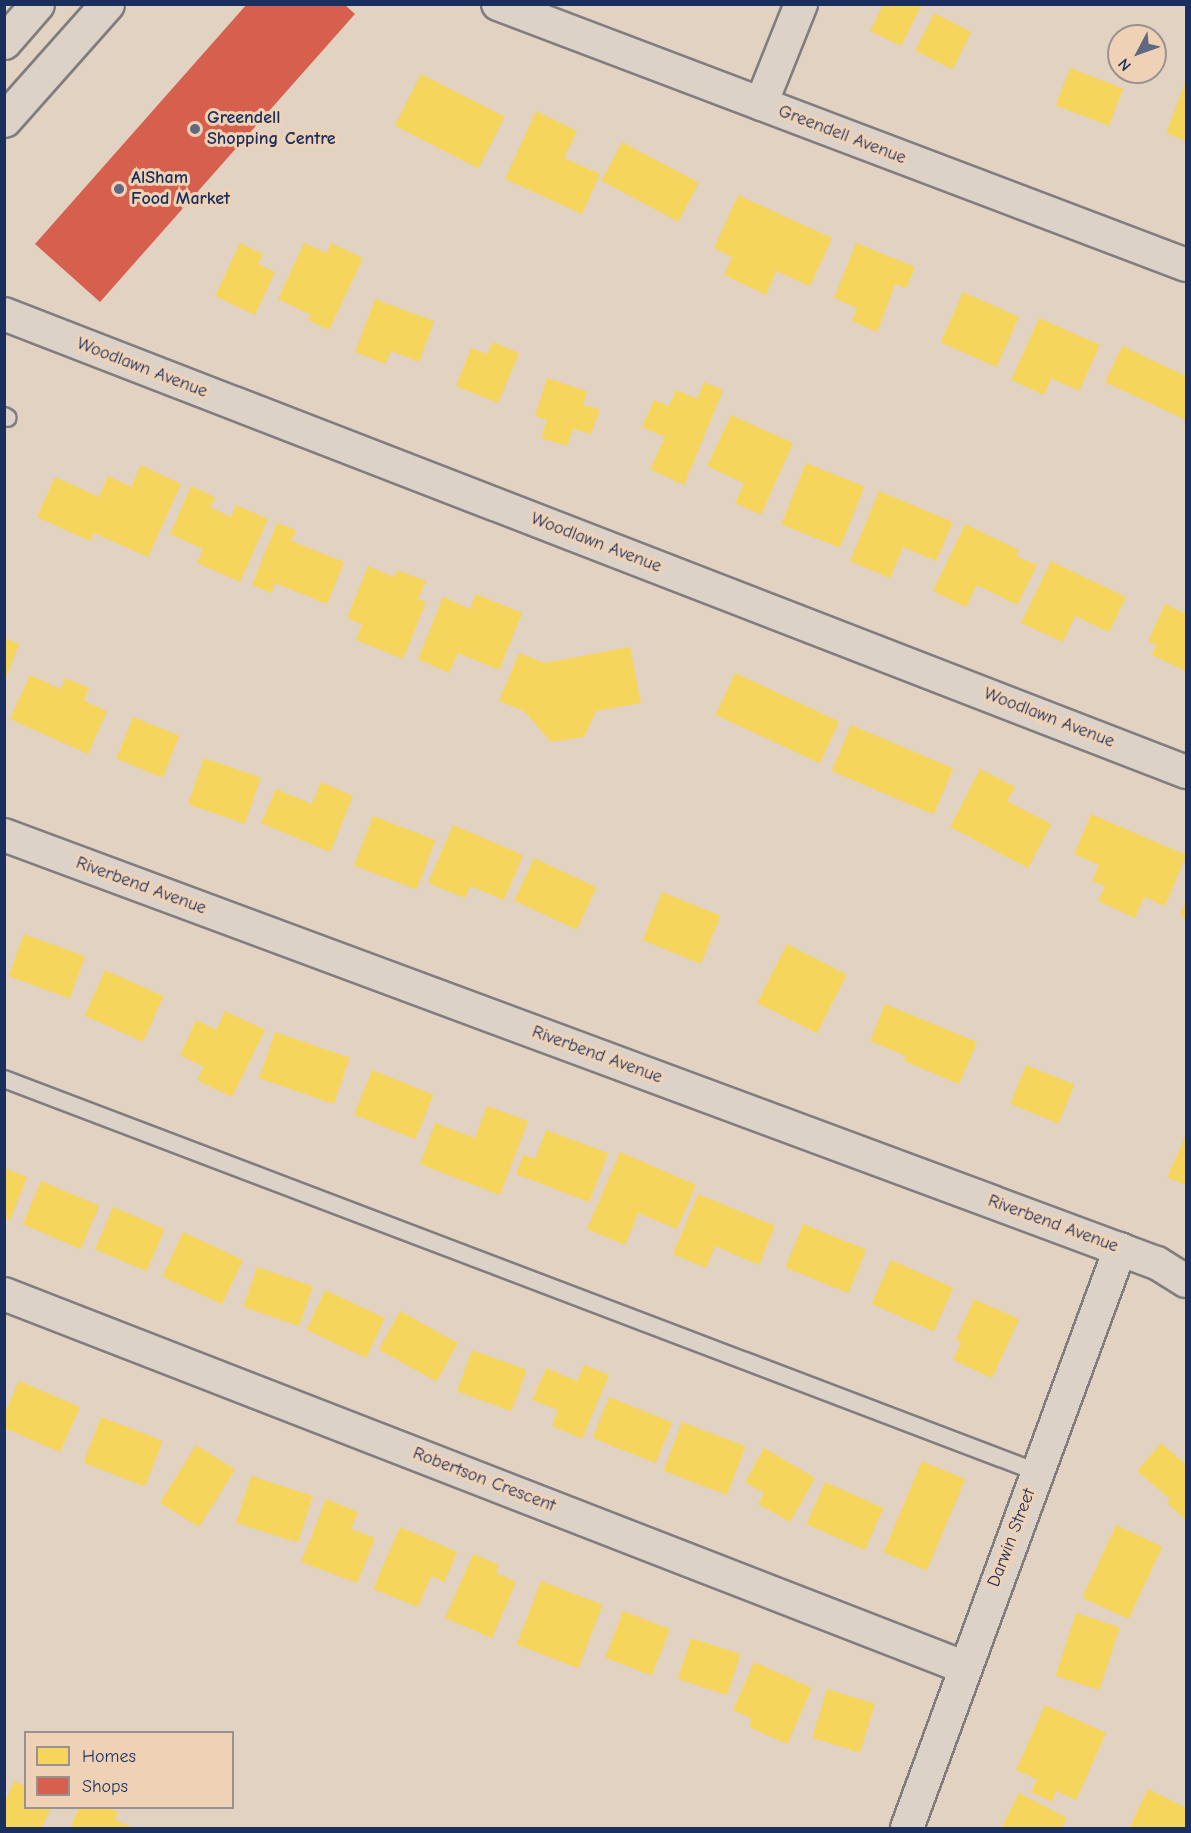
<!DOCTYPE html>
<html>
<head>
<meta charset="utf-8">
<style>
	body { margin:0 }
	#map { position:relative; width:1191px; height:1833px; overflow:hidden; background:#e2d2c2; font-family:"Comic Neue",sans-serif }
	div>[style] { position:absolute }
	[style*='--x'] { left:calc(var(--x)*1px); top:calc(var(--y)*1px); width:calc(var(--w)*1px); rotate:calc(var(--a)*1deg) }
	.homes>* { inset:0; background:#f6d55c; transform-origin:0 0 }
	.shops>* { inset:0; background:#d6604d }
	.roads { filter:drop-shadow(2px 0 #817d7f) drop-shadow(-2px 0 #817d7f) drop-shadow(0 2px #817d7f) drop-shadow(0 -2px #817d7f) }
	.service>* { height:16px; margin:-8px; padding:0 8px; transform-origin:8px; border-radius:8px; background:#ddd2c7 }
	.minor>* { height:32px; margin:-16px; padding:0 16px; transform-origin:16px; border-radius:16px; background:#ddd2c7 }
	.secondary>* { height:33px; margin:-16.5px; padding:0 16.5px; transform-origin:16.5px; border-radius:16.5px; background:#ddd2c7 }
	.dots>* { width:16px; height:16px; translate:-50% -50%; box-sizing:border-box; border:3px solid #efd2b5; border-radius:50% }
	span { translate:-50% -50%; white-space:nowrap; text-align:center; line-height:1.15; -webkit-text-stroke:6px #efd2b5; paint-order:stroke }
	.poi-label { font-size:18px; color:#1b2f5e; font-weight:700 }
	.left { translate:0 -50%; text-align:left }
	.street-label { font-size:18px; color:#1b2f5e }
	.frame { position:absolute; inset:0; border:6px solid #1b2f5e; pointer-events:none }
	.legend { position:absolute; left:24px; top:1731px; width:210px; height:78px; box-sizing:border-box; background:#efd2b5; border:2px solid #9a9192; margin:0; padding:8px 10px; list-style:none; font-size:18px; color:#1b2f5e }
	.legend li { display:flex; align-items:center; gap:12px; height:30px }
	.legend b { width:30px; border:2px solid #9a9192 }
	.north { position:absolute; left:1107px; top:24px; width:60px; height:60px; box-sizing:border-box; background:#efd2b5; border:2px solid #9a9192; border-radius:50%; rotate:229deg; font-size:16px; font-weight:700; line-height:24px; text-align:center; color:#1b2f5e }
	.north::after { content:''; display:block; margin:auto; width:21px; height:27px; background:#616881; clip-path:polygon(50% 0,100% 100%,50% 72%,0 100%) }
</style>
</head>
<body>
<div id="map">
	<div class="homes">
		<div style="clip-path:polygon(878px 4px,922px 4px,901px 46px,870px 31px,882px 7px)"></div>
		<div style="left:934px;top:13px;width:42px;height:42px;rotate:27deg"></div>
		<div style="left:1070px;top:68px;width:57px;height:40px;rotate:21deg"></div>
		<div style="left:421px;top:74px;width:94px;height:58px;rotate:27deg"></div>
		<div style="clip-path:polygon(1186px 80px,1186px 141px,1166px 133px)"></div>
		<div style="clip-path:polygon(536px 111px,577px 131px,564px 158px,600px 174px,582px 214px,505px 179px)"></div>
		<div style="left:622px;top:142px;width:87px;height:44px;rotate:28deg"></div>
		<div style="clip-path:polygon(738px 195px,832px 238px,810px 286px,776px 271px,766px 295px,724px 275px,732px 257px,714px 248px)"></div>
		<div style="clip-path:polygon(240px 243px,263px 254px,258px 264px,275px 272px,255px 315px,215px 296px)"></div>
		<div style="clip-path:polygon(304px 243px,327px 253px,331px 243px,363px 258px,329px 330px,308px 320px,311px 315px,278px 299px)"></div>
		<div style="clip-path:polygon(856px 243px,915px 267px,906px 288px,895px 284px,877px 332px,852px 321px,857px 308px,834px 298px)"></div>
		<div style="left:963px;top:292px;width:61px;height:55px;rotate:24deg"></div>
		<div style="clip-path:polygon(375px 299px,434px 321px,419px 362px,391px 351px,385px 364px,355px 352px)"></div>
		<div style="clip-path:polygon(1039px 318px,1100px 345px,1079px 391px,1051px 378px,1044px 395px,1011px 380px)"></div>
		<div style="clip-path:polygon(493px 342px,519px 353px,498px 403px,456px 386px,471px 348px,487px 354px)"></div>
		<div style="clip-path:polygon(1122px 346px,1186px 376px,1186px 420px,1105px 382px)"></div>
		<div style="clip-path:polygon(547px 378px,587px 391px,583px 405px,600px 409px,591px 434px,573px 429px,567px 446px,541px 438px,547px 420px,535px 416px)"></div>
		<div style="clip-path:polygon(704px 382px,723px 390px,684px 485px,650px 469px,665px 437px,642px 427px,654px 400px,669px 406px,676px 390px,697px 399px)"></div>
		<div style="clip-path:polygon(731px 415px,793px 443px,761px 515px,735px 503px,744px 483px,707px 466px)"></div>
		<div style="left:806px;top:463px;width:63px;height:66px;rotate:22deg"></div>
		<div style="clip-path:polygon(141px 465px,181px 484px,148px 557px,94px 533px,90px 541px,37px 517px,55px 477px,99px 497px,108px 476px,131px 487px)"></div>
		<div style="clip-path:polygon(191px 486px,215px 497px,210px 507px,231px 517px,236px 505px,268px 519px,240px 582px,197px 563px,203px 549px,170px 534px)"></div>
		<div style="clip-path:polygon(879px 491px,953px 522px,936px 561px,903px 547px,890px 578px,850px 561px)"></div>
		<div style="clip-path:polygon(277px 523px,296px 530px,291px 541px,344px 562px,327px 604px,275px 583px,271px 593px,252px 585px)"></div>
		<div style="clip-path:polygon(965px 524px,1019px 550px,1016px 556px,1037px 565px,1017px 605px,977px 585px,966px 607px,933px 591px)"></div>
		<div style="clip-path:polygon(1051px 561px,1126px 597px,1109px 632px,1075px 616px,1063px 642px,1021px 623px)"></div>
		<div style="clip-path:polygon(368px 566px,394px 577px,397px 570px,426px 581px,418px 599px,426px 602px,403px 659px,356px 640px,362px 624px,347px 618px)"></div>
		<div style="clip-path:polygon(476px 594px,522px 613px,499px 670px,458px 653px,449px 673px,418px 659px,443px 597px,470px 609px)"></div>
		<div style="clip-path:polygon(1165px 604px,1186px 614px,1186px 671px,1152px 655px,1156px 645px,1148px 641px)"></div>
		<div style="clip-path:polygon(4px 638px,19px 644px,5px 680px,4px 680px)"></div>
		<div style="clip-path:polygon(630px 647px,641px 703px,596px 711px,584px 737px,551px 742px,524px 711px,499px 701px,519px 653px,545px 663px)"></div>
		<div style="left:735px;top:673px;width:115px;height:46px;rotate:25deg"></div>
		<div style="clip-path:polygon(30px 675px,61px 689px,65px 678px,89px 688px,84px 701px,107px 711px,88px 754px,10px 719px)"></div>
		<div style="left:133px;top:717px;width:50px;height:45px;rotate:22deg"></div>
		<div style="left:851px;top:725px;width:111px;height:50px;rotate:23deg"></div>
		<div style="left:204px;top:758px;width:60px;height:49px;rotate:19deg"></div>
		<div style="clip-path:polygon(980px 769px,1015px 787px,1007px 801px,1051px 824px,1028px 868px,950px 827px)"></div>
		<div style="clip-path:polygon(321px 782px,353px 796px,330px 852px,261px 823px,276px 789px,312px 804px)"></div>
		<div style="clip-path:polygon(1091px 814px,1186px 855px,1165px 906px,1144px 897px,1135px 918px,1098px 901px,1105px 886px,1092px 881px,1099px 865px,1074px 854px)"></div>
		<div style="left:373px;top:816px;width:67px;height:53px;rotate:21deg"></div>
		<div style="clip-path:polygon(453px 825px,523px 855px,504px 900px,470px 886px,465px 898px,428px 883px)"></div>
		<div style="left:534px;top:858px;width:69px;height:47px;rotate:25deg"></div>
		<div style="left:662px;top:892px;width:63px;height:52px;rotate:22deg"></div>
		<div style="clip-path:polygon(1186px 900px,1186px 918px,1180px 916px)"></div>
		<div style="left:24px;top:934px;width:65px;height:45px;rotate:20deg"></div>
		<div style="left:787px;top:944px;width:67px;height:66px;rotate:27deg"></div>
		<div style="left:105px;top:970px;width:64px;height:50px;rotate:24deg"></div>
		<div style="clip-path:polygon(885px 1004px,977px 1042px,959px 1084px,904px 1061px,906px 1056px,870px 1041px)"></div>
		<div style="clip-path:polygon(225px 1011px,265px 1030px,232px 1097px,197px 1080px,204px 1067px,180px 1055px,196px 1020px,216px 1030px)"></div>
		<div style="left:275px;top:1032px;width:79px;height:49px;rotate:19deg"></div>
		<div style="left:1026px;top:1065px;width:52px;height:42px;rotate:22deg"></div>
		<div style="left:372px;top:1070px;width:66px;height:48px;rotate:22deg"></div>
		<div style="clip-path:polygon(487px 1106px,528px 1121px,500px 1195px,420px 1164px,435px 1123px,475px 1138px)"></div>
		<div style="clip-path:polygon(546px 1130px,608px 1153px,589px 1202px,516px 1174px,523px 1155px,535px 1159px)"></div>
		<div style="clip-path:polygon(1186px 1135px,1186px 1185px,1167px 1177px)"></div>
		<div style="clip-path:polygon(620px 1152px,696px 1185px,677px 1229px,638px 1213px,625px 1245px,587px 1229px)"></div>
		<div style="clip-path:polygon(4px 1168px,27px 1177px,10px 1220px,4px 1218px)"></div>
		<div style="left:41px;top:1181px;width:63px;height:47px;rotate:23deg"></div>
		<div style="clip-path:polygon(698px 1194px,775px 1226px,759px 1265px,715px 1246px,706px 1268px,673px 1254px)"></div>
		<div style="left:113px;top:1207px;width:56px;height:46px;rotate:23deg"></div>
		<div style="left:803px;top:1224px;width:68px;height:47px;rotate:22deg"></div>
		<div style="left:183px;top:1232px;width:66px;height:49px;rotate:25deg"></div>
		<div style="left:891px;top:1260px;width:68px;height:48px;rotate:24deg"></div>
		<div style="left:257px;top:1267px;width:59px;height:42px;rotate:19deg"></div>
		<div style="left:325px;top:1290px;width:66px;height:44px;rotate:25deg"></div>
		<div style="clip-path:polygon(974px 1299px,1019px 1319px,992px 1378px,953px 1360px,961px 1342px,956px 1340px)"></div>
		<div style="left:400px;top:1311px;width:66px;height:44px;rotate:29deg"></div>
		<div style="left:472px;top:1350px;width:58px;height:44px;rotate:20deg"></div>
		<div style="clip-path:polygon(584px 1365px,609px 1375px,582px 1439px,552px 1426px,558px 1410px,532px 1400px,546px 1368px,577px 1381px)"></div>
		<div style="clip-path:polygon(19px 1381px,80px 1407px,60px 1452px,4px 1428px,4px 1414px)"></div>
		<div style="left:609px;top:1397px;width:68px;height:44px;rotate:22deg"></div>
		<div style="left:101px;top:1417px;width:66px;height:49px;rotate:21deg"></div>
		<div style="left:682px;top:1422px;width:68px;height:52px;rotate:21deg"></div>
		<div style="clip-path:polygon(1161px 1443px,1186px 1465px,1186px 1520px,1167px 1503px,1170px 1499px,1137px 1471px)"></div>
		<div style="left:196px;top:1445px;width:46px;height:68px;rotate:32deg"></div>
		<div style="clip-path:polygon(764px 1448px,815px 1478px,790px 1522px,758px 1504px,764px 1493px,745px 1482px)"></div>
		<div style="left:922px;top:1461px;width:47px;height:99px;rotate:23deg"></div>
		<div style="left:251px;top:1476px;width:65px;height:49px;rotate:18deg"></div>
		<div style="left:825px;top:1482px;width:64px;height:46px;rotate:24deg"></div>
		<div style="clip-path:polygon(326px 1499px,358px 1512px,351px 1529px,375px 1538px,357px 1583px,301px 1562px)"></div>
		<div style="left:1116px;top:1525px;width:51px;height:80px;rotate:25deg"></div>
		<div style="clip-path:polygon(400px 1527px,457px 1552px,444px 1582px,431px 1576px,418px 1607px,373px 1589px)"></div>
		<div style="clip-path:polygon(473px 1554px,499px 1565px,496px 1573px,516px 1582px,492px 1638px,445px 1618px)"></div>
		<div style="left:541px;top:1581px;width:66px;height:68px;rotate:21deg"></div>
		<div style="left:623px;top:1611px;width:50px;height:50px;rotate:21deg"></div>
		<div style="left:1076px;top:1613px;width:46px;height:66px;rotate:18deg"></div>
		<div style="left:691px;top:1638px;width:52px;height:43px;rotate:18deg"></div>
		<div style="clip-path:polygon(754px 1662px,812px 1688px,787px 1744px,749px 1727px,752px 1719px,733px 1710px)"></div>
		<div style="left:827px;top:1689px;width:50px;height:51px;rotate:17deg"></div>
		<div style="clip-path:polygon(1045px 1705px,1106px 1733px,1076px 1800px,1056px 1791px,1052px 1802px,1031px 1792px,1037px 1779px,1016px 1770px)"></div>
		<div style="clip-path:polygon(14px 1781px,26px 1786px,26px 1808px,51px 1808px,42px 1826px,48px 1828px,4px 1828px,4px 1804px)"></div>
		<div style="clip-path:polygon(1148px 1789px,1186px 1808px,1186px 1828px,1129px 1828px)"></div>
		<div style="clip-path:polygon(1019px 1793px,1067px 1818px,1062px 1828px,1001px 1828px)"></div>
		<div style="clip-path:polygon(79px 1808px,108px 1808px,118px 1812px,115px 1820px,135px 1828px,70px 1828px)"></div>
	</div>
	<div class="shops">
		<div style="clip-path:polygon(247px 4px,344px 4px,355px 14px,100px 302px,35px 244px)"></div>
	</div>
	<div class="roads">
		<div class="service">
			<div style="--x:4;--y:416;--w:4;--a:27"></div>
			<div style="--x:4;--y:1079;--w:1105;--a:20.83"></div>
		</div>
		<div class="minor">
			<div style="--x:498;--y:4;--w:736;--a:20.77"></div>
			<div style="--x:761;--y:104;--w:108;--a:-68.2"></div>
			<div style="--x:4;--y:314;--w:1268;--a:21.18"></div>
			<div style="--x:4;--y:835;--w:1230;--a:20.37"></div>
			<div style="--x:1157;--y:1263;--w:34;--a:32"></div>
			<div style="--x:4;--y:1294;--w:1029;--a:21.25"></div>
			<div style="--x:907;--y:1828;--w:617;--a:-69.8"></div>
		</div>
		<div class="secondary">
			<div style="--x:4;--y:42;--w:50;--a:-49"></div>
			<div style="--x:4;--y:120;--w:155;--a:-48.4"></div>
		</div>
	</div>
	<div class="dots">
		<div style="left:195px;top:129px;background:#616881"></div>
		<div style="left:119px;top:189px;background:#616881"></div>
	</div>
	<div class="poi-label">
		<span class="left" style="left:207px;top:129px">Greendell<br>Shopping Centre</span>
		<span class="left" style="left:131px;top:189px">AlSham<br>Food Market</span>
	</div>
	<div class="street-label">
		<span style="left:842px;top:135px;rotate:21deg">Greendell Avenue</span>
		<span style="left:142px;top:368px;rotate:21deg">Woodlawn Avenue</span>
		<span style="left:596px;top:543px;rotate:21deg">Woodlawn Avenue</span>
		<span style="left:1049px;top:718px;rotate:21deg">Woodlawn Avenue</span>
		<span style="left:141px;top:886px;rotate:20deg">Riverbend Avenue</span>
		<span style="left:597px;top:1055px;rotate:20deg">Riverbend Avenue</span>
		<span style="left:1053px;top:1224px;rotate:20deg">Riverbend Avenue</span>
		<span style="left:484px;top:1480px;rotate:21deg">Robertson Crescent</span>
		<span style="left:1012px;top:1538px;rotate:-69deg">Darwin Street</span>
	</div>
	<div class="frame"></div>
	<ul class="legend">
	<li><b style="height:16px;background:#f6d55c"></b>Homes</li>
	<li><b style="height:16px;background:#d6604d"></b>Shops</li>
	</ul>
	<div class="north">N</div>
</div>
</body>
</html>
